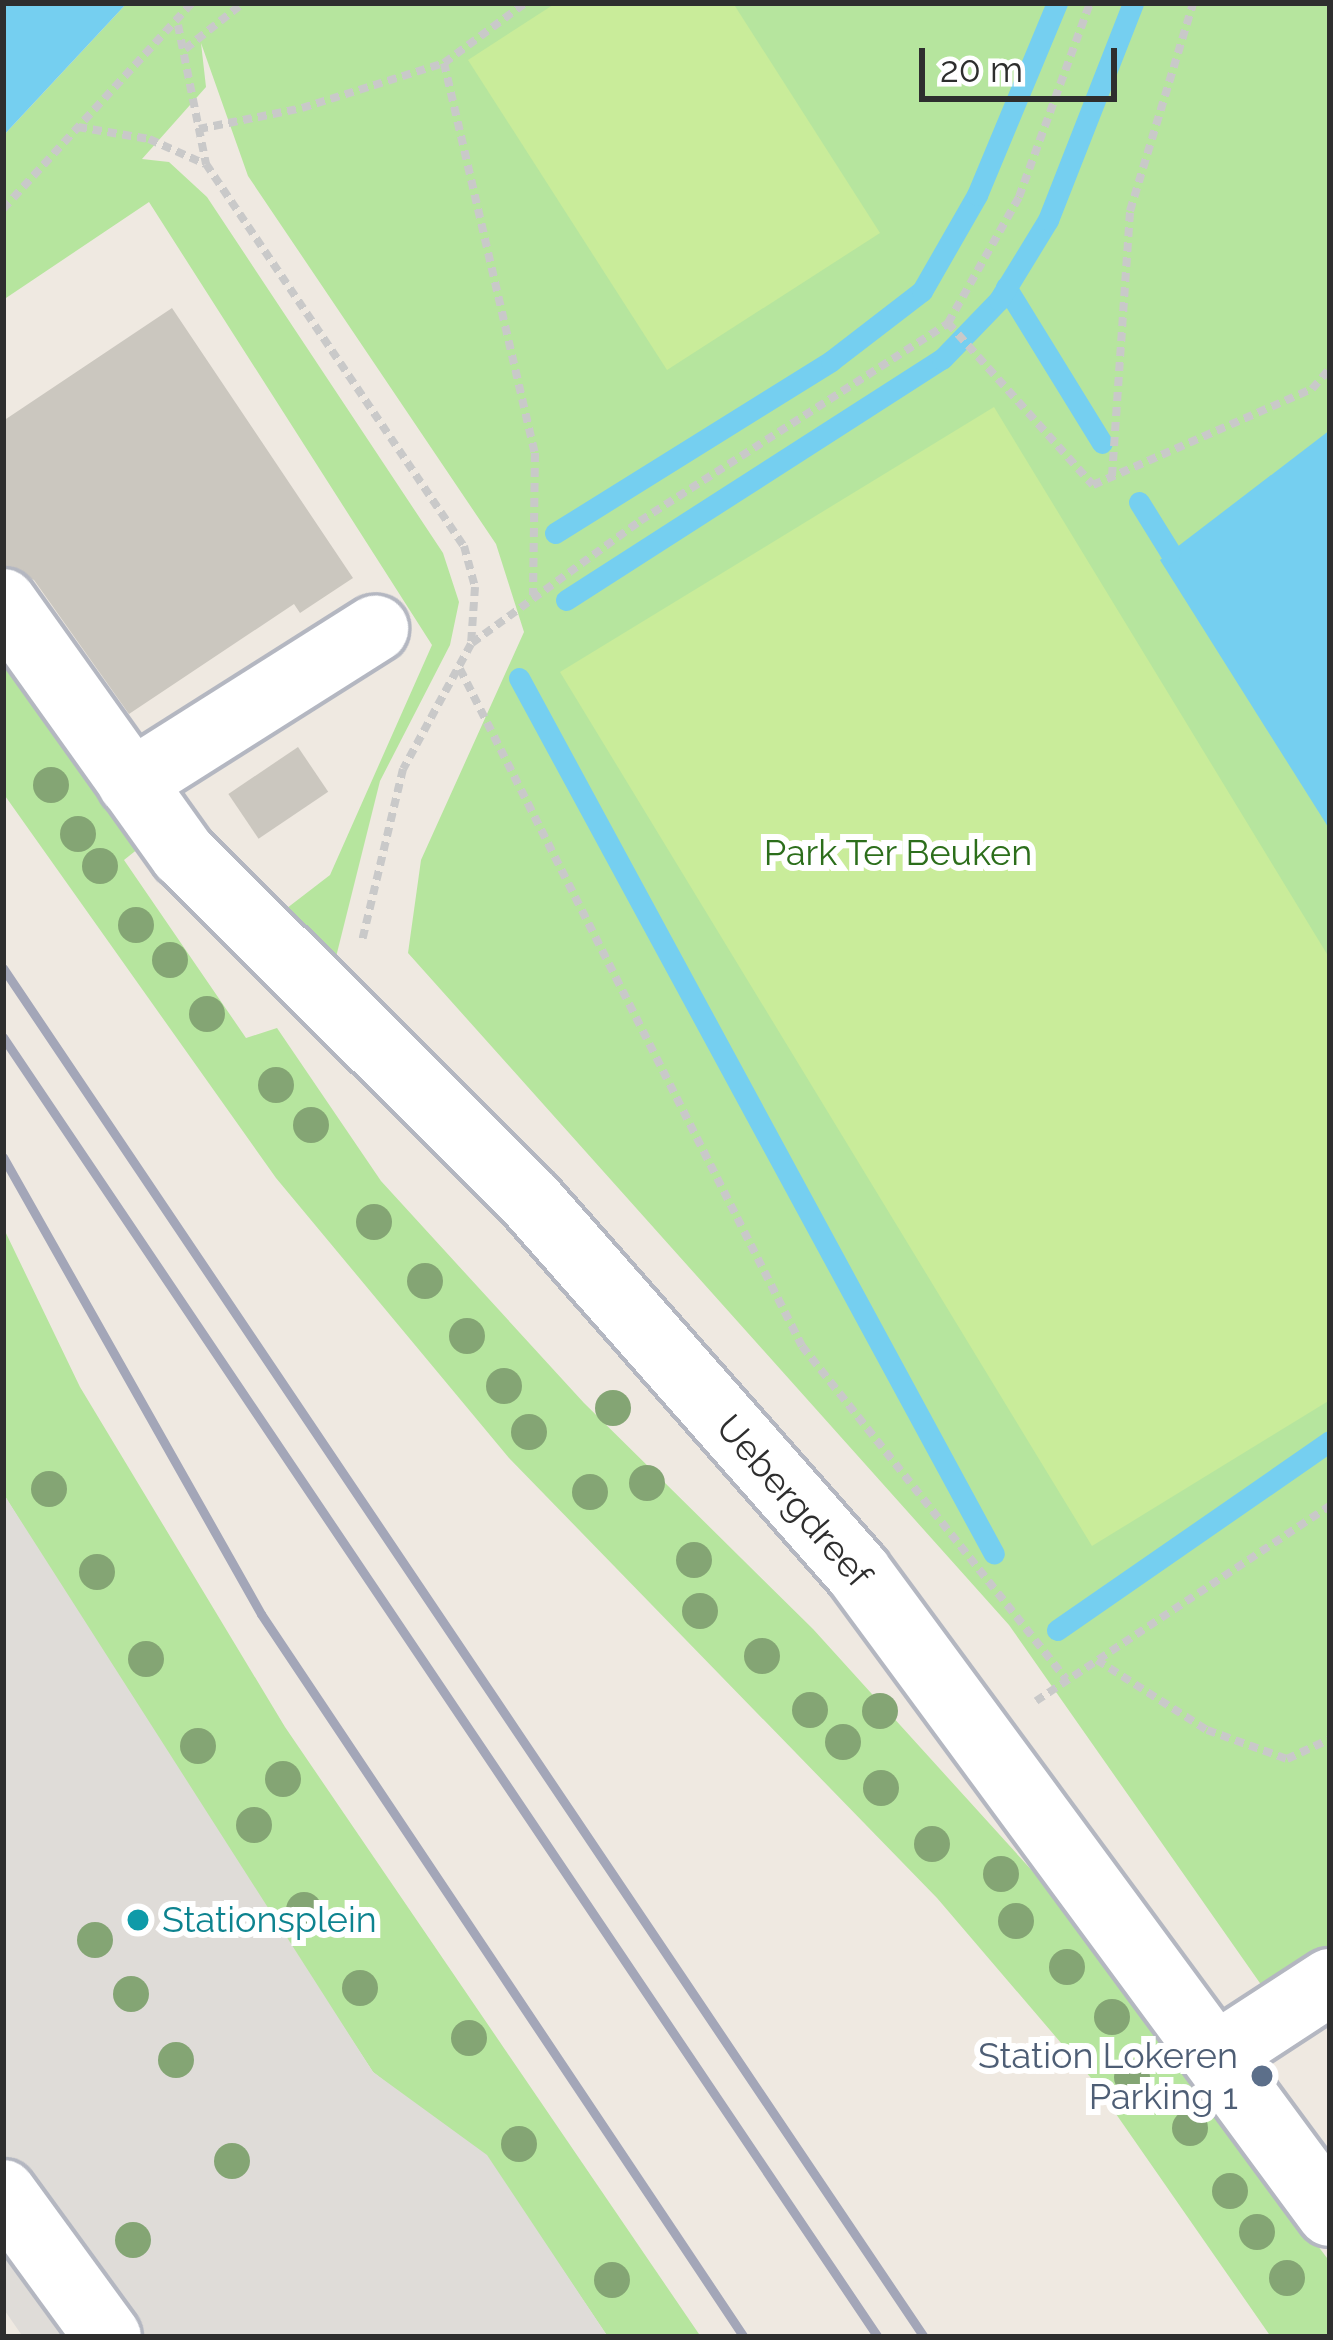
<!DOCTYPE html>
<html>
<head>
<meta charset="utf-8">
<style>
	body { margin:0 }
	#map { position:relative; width:1333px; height:2340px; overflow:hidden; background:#efe9e1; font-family:Raleway,sans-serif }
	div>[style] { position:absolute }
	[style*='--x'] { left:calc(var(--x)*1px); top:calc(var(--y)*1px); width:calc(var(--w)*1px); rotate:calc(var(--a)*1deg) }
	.green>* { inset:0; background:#b6e59e }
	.pitch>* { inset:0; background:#c9ec9a }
	.plaza>* { inset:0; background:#dfdcd8 }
	.water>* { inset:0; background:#75cff0 }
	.stream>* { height:21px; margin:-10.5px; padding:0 10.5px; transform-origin:10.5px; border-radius:10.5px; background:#75cff0 }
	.building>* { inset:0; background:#cbc7bf; transform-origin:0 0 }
	.path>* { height:8px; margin-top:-4px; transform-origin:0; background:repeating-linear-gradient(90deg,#c9c9c9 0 9px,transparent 0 15px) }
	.roads { filter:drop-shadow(3px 0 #b4b7c1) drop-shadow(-3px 0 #b4b7c1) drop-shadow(0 3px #b4b7c1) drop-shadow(0 -3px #b4b7c1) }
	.minor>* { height:66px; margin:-33px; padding:0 33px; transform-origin:33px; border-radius:33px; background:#fff }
	.rail>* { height:9px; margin:-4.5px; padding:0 4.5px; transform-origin:4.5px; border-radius:4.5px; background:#a3a6b8 }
	.trees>* { width:36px; height:36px; margin:-18px; border-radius:50%; background:#84a574 }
	.dots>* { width:33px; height:33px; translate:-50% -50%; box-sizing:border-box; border:6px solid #fff; border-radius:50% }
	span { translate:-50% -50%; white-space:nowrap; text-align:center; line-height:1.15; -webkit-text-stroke:12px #fff; paint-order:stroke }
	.park-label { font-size:36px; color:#2c6e1b }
	.street-label { font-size:36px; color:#2e2e2e }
	.culture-label { font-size:36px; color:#0d838f }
	.left { translate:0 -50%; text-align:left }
	.service-label { font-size:36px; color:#4e5e75 }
	.right { translate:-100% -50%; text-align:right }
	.frame { position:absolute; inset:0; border:6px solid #2e2e2e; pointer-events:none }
	.scale { position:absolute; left:919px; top:48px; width:198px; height:54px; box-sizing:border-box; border:6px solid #2e2e2e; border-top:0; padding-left:15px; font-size:36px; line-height:42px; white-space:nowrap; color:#2e2e2e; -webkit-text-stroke:9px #fff; paint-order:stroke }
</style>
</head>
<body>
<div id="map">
	<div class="green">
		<div style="clip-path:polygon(127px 3px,1330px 3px,1330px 1946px,1262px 1986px,1009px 1625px,408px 953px,421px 860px,524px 632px,496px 544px,248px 176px,201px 43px,206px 87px,142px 159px,169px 162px,207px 197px,443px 553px,459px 602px,450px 645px,380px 781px,333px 969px,278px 915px,330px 875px,432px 645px,149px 202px,3px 300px,3px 136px)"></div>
		<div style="clip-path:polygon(3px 646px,144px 844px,124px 860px,246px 1038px,277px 1028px,381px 1181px,584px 1403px,813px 1629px,1056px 1897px,1330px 2262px,1330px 2337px,1271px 2337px,1091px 2078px,937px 1898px,509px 1458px,276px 1178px,3px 793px)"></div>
		<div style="clip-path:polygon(3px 1227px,80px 1387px,285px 1727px,701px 2337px,608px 2337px,494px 2168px,373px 2072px,146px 1726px,3px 1493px)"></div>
	</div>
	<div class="pitch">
		<div style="clip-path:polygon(556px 3px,733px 3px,880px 233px,667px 370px,468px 60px)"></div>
		<div style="clip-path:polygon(994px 407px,1330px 959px,1330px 1400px,1092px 1546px,560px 672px)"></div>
	</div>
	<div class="plaza">
		<div style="clip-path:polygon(3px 1493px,373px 2072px,487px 2155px,608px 2337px,23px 2337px,3px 2308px)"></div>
	</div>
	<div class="water">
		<div style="clip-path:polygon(3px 3px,127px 3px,3px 136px)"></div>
		<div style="clip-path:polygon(1330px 430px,1330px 830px,1160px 560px)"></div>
	</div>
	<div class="stream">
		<div style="--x:1006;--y:287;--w:183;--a:58.4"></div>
		<div style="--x:1139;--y:502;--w:59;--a:58.2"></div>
		<div style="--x:555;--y:533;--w:325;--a:-31.9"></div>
		<div style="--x:831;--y:361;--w:115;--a:-37.6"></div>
		<div style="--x:922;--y:291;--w:111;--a:-60.2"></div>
		<div style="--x:977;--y:195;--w:208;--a:-67.4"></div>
		<div style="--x:566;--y:600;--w:447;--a:-32.7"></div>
		<div style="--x:942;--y:359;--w:82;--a:-46"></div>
		<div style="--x:999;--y:300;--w:94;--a:-58.5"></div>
		<div style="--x:1048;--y:220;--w:233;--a:-68.6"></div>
		<div style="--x:519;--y:678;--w:996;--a:61.53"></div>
		<div style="--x:1057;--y:1630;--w:332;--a:-34.7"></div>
	</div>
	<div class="building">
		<div style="clip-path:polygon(172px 308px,353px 578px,300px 613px,294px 604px,129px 714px,34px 580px,3px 565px,3px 421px)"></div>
		<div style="left:298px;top:747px;width:54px;height:84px;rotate:56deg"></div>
	</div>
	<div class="path">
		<div style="--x:178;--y:25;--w:142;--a:78.6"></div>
		<div style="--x:206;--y:164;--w:461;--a:56"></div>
		<div style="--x:464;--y:546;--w:42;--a:75"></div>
		<div style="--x:475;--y:587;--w:57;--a:94"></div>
		<div style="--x:471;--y:644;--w:142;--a:118.5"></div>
		<div style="--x:403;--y:769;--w:177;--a:103.4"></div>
		<div style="--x:185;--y:49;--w:74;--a:-38.4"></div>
		<div style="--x:444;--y:63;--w:400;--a:76.9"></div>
		<div style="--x:535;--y:453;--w:142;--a:90.8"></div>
		<div style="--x:78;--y:127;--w:72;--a:9.6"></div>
		<div style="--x:149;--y:139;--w:61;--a:24.1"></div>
		<div style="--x:199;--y:129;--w:105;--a:-11.5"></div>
		<div style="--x:302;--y:108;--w:149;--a:-17.6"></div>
		<div style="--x:444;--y:63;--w:101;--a:-36.5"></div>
		<div style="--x:3;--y:209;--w:280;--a:-47.5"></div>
		<div style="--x:948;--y:323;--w:145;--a:-60.6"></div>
		<div style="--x:1019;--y:197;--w:207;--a:-69.9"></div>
		<div style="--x:1112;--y:476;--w:266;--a:-86.1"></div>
		<div style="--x:1130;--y:211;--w:217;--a:-73.1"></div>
		<div style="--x:472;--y:643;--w:208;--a:-36"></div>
		<div style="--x:640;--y:521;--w:366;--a:-32.7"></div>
		<div style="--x:948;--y:323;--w:217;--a:48.2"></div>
		<div style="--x:1093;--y:485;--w:239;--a:-23.7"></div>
		<div style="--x:1312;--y:389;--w:28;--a:-49"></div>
		<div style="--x:460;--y:669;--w:758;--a:63.2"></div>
		<div style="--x:802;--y:1346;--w:425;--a:51.6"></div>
		<div style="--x:1097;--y:1660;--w:130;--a:32.5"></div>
		<div style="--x:1207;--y:1730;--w:85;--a:19.9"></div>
		<div style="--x:1287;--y:1759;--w:47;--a:-24.9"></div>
		<div style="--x:1036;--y:1701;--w:353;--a:-33.6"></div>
	</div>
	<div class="roads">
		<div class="minor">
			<div style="--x:3;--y:602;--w:310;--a:54.5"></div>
			<div style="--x:183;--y:854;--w:491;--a:44.9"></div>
			<div style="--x:531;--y:1201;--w:495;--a:48.6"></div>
			<div style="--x:858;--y:1572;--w:796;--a:53.63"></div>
			<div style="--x:131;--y:783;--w:289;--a:-32.3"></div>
			<div style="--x:1218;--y:2055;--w:134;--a:-33.1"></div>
			<div style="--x:3;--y:2193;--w:178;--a:53.9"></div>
		</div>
	</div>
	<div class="rail">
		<div style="--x:3;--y:968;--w:1650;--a:56.07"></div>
		<div style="--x:3;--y:1037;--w:1567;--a:56.06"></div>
		<div style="--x:3;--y:1157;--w:525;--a:60.55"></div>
		<div style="--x:261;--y:1614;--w:869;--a:56.26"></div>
	</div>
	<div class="trees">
		<div style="left:51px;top:785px"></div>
		<div style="left:78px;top:834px"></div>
		<div style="left:100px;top:866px"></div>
		<div style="left:136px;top:925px"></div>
		<div style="left:170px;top:960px"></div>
		<div style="left:207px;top:1014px"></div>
		<div style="left:276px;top:1085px"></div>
		<div style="left:311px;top:1125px"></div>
		<div style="left:374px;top:1222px"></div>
		<div style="left:425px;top:1281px"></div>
		<div style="left:467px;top:1336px"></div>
		<div style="left:504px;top:1386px"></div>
		<div style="left:613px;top:1408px"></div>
		<div style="left:529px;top:1432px"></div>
		<div style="left:647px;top:1483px"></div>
		<div style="left:49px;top:1489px"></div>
		<div style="left:590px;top:1492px"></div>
		<div style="left:694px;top:1560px"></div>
		<div style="left:97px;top:1572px"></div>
		<div style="left:700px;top:1611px"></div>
		<div style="left:762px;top:1656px"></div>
		<div style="left:146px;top:1659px"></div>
		<div style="left:810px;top:1710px"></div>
		<div style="left:880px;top:1711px"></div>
		<div style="left:843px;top:1742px"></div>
		<div style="left:198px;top:1746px"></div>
		<div style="left:283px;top:1779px"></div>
		<div style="left:881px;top:1788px"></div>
		<div style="left:254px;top:1825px"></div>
		<div style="left:932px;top:1844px"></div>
		<div style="left:1001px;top:1874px"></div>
		<div style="left:304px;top:1910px"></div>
		<div style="left:1016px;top:1921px"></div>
		<div style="left:95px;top:1940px"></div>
		<div style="left:1067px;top:1967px"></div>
		<div style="left:360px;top:1988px"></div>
		<div style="left:131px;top:1994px"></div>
		<div style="left:1112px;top:2017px"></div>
		<div style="left:469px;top:2038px"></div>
		<div style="left:176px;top:2060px"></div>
		<div style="left:1132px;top:2077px"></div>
		<div style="left:1190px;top:2128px"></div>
		<div style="left:519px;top:2144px"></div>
		<div style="left:232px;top:2161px"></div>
		<div style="left:1230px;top:2191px"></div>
		<div style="left:1257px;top:2232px"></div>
		<div style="left:133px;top:2240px"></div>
		<div style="left:1287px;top:2278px"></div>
		<div style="left:612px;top:2280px"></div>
	</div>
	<div class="dots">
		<div style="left:138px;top:1920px;background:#0f9aa8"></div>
		<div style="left:1262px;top:2076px;background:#5c6f8a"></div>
	</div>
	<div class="park-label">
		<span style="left:898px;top:853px">Park Ter Beuken</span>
	</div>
	<div class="street-label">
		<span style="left:794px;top:1501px;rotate:49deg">Uebergdreef</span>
	</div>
	<div class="culture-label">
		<span class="left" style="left:162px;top:1920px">Stationsplein</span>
	</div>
	<div class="service-label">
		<span class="right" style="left:1238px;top:2076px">Station Lokeren<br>Parking 1</span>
	</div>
	<div class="frame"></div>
	<div class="scale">20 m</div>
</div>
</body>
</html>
